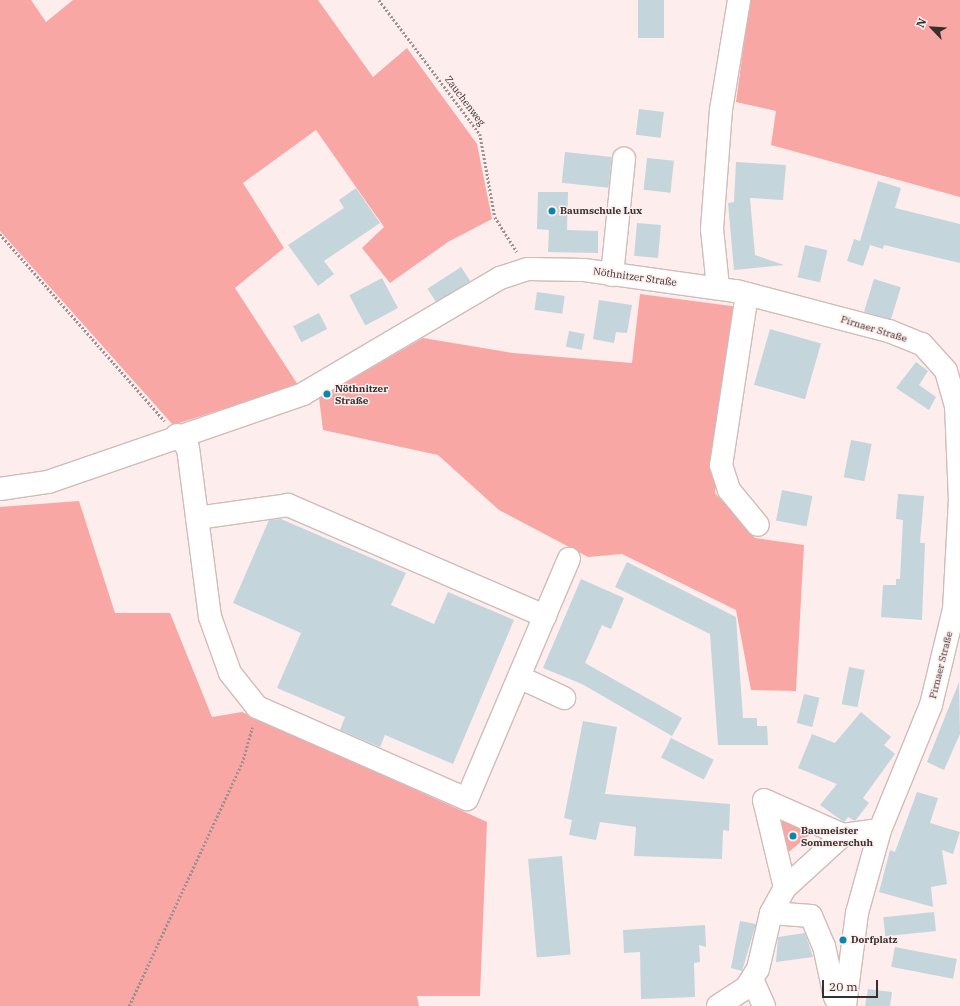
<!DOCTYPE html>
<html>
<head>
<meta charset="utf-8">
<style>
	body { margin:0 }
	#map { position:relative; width:960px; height:1006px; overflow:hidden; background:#fdedec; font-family:"IBM Plex Serif",serif }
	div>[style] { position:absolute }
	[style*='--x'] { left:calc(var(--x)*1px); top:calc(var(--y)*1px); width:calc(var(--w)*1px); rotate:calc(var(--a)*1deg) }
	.green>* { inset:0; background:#f8a7a5 }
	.building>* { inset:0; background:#c4d5dc; transform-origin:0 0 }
	.path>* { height:2.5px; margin-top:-1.25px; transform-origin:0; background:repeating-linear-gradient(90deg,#9c9090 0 2px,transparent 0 4px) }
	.roads { filter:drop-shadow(1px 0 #cfbcbb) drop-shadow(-1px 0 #cfbcbb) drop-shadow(0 1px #cfbcbb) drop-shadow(0 -1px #cfbcbb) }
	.minor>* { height:22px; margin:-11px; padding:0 11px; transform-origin:11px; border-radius:11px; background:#fff }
	.dots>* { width:11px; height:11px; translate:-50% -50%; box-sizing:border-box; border:2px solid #fdedec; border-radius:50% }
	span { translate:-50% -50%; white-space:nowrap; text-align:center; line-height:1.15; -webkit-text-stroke:3px #fdedec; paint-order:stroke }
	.street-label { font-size:10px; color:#362f2f }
	.poi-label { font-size:10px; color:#362f2f; font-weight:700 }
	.left { translate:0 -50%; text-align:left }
	.north { position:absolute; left:912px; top:8px; width:40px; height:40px; -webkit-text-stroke:3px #fdedec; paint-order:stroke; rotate:295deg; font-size:11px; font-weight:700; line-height:16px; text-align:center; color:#362f2f }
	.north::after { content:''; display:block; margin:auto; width:14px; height:18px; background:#362f2f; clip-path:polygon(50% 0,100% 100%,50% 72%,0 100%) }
	.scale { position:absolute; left:822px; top:980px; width:56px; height:18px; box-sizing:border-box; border:2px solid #362f2f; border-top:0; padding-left:5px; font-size:12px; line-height:14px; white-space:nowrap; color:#362f2f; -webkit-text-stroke:3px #fdedec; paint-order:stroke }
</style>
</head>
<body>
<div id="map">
	<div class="green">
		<div style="clip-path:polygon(0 0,31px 0,46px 22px,73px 0,318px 0,373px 77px,407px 48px,477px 144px,492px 219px,448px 242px,390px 283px,362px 248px,384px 227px,316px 130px,243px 183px,284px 248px,235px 288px,298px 385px,173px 425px,0 231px)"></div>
		<div style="clip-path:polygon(750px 0,960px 0,960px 197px,771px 145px,776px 111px,736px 102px)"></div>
		<div style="clip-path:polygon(640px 294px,739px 307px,715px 493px,755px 538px,804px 545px,796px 691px,751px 690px,736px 610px,622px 554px,588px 557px,499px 510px,438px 455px,323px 430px,319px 398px,423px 338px,513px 353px,632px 363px)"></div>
		<div style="clip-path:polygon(79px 501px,115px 613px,170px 613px,212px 717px,242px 712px,487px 822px,480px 996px,417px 996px,419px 1006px,0 1006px,0 507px)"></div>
		<div style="clip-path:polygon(786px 817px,814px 831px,784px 856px,776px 826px)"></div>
	</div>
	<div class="building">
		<div style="left:638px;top:0;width:26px;height:38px"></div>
		<div style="left:639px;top:109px;width:25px;height:26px;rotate:7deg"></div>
		<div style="left:565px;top:152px;width:47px;height:31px;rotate:6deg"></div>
		<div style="left:647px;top:158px;width:27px;height:32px;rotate:6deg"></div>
		<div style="clip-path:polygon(736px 162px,786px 165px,783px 200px,750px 198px,755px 255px,784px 265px,734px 270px,728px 203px,734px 202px)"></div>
		<div style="clip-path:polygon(878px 181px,901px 188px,895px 208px,960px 224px,960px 263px,884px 245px,883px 249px,870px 245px,863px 266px,847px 261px,854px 239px,860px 241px)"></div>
		<div style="clip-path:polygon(356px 188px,380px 223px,324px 261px,334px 274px,318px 286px,288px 245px,344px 208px,339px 200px)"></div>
		<div style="clip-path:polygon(538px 192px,568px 192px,567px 230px,598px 231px,598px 253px,548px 252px,549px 230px,537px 229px)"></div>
		<div style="left:637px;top:223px;width:24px;height:33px;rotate:5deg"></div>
		<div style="left:805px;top:245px;width:23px;height:33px;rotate:13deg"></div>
		<div style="left:461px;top:267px;width:17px;height:40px;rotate:57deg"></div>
		<div style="left:382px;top:278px;width:34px;height:37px;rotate:62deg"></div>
		<div style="left:874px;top:279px;width:28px;height:34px;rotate:17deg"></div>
		<div style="left:537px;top:292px;width:28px;height:18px;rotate:8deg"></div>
		<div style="clip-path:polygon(599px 300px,632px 305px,627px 333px,616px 332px,614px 343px,593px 339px)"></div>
		<div style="left:319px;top:313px;width:18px;height:29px;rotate:63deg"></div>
		<div style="left:770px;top:329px;width:53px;height:58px;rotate:16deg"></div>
		<div style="left:569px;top:331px;width:16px;height:16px;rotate:11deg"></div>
		<div style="clip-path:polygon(916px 362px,928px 371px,919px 385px,936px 397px,929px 410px,896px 388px)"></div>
		<div style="left:851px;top:440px;width:21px;height:38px;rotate:11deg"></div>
		<div style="left:782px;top:490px;width:31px;height:31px;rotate:11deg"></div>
		<div style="clip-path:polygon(898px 494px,924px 496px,920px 543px,925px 543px,922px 620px,881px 617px,883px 585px,896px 585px,896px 579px,900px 579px,903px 520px,896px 519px)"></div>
		<div style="clip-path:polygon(281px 519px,406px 573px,391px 605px,434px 624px,448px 592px,514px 620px,453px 764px,385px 735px,380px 747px,340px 730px,345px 717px,277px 688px,301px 633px,233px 603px,269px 520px)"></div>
		<div style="clip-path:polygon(627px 562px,736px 617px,743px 718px,757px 718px,757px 726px,767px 726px,768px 745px,718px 745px,710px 634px,615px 587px)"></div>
		<div style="clip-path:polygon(581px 579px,624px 598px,611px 629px,602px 625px,585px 663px,682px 718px,672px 736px,582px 684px,543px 668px)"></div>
		<div style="left:849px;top:667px;width:16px;height:38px;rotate:11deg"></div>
		<div style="clip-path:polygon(959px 682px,960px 734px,944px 770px,927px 762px)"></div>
		<div style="left:804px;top:694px;width:16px;height:30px;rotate:14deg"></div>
		<div style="clip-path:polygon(861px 712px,891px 737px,884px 745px,895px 754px,863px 798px,869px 803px,855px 821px,848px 817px,844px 822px,820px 805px,837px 784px,798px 768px,812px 734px,835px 743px)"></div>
		<div style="clip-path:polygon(583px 721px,617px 727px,605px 794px,730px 804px,729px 831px,723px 830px,722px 859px,634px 856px,636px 827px,600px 822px,596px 840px,569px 835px,572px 820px,564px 818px)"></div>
		<div style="left:671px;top:738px;width:48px;height:22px;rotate:27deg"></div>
		<div style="clip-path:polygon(917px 792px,938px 798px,930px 823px,960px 832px,953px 854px,942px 850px,947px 884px,931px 887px,933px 907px,879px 892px,890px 850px,895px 852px)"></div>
		<div style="left:562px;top:856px;width:99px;height:34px;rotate:85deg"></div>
		<div style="left:934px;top:912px;width:19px;height:51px;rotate:84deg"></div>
		<div style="clip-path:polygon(740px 921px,756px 924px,742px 971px,731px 968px)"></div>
		<div style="clip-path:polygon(705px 925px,706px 947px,699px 945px,700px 962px,694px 963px,695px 997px,641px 999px,640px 952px,624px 953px,623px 930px)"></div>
		<div style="clip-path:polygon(805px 933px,813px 957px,776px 962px,778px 937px)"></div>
		<div style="left:895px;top:947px;width:63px;height:20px;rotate:11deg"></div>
		<div style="clip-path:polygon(868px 989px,892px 992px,890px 1006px,865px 1006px)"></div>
	</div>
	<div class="path">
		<div style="--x:379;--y:0;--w:168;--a:53"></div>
		<div style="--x:480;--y:134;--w:84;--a:79.8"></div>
		<div style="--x:495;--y:217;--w:41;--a:57.8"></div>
		<div style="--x:0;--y:234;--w:249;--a:48.6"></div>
		<div style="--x:129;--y:1006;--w:268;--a:-65.1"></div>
		<div style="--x:242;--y:763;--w:37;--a:-74"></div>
	</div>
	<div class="roads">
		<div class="minor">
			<div style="--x:612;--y:275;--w:117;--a:-84.1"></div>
			<div style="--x:718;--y:287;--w:58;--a:-95.9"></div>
			<div style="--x:712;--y:229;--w:119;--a:-85.7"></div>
			<div style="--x:721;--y:110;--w:111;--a:-80.7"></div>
			<div style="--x:747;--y:294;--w:173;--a:98.6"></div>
			<div style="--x:721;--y:465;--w:26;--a:72"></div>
			<div style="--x:729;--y:490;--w:45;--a:50.4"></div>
			<div style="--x:177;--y:435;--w:17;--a:50"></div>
			<div style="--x:188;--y:448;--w:170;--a:82.6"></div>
			<div style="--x:210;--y:617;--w:59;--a:70.3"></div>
			<div style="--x:230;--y:673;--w:43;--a:51.5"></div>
			<div style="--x:257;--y:707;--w:229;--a:23.7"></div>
			<div style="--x:467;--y:799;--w:261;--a:-67"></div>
			<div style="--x:0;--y:489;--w:49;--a:-8.3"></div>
			<div style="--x:48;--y:482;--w:270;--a:-19"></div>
			<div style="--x:303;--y:394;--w:229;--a:-30.5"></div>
			<div style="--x:500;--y:278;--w:29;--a:-18"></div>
			<div style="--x:528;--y:269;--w:56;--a:1"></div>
			<div style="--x:584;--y:270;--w:153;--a:7.9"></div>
			<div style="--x:736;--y:291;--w:158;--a:14.7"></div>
			<div style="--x:889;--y:331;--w:35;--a:22"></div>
			<div style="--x:922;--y:344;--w:36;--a:48"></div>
			<div style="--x:946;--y:371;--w:35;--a:74"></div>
			<div style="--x:956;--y:405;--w:94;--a:87.6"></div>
			<div style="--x:960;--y:499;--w:110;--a:93.1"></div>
			<div style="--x:954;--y:609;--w:99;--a:103.5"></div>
			<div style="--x:931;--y:705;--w:135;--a:112.2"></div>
			<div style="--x:880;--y:830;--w:86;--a:105.5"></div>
			<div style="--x:857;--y:913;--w:94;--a:97.4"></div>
			<div style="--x:197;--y:518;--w:92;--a:-8.1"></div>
			<div style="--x:288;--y:505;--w:280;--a:23.4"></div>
			<div style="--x:519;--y:677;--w:50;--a:25"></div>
			<div style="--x:785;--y:888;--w:90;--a:-103.4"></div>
			<div style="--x:764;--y:800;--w:86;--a:23.9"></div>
			<div style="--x:843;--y:835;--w:37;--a:-8"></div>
			<div style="--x:771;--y:913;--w:40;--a:4.3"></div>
			<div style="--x:811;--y:916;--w:33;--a:67"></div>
			<div style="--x:824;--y:946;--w:52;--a:77.8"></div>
			<div style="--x:835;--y:997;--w:10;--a:61"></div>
			<div style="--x:752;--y:979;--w:30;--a:66"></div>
			<div style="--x:718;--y:1006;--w:33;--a:-33"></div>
			<div style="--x:746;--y:988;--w:22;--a:-58"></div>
			<div style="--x:758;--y:969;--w:57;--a:-76.9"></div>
			<div style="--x:771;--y:913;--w:29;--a:-61"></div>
			<div style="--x:785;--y:888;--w:79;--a:-42.4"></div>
		</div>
	</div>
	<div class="dots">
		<div style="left:552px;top:211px;background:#0588aa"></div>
		<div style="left:327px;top:394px;background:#0588aa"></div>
		<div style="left:793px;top:836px;background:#0588aa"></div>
		<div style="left:843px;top:940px;background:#0588aa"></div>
	</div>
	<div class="street-label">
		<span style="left:465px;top:101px;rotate:53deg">Zauchenweg</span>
		<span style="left:635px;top:277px;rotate:8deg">Nöthnitzer Straße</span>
		<span style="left:874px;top:329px;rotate:17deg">Pirnaer Straße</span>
		<span style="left:941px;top:665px;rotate:-76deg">Pirnaer Straße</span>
	</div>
	<div class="poi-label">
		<span class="left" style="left:560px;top:211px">Baumschule Lux</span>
		<span class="left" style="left:335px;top:394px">Nöthnitzer<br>Straße</span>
		<span class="left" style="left:801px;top:836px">Baumeister<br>Sommerschuh</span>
		<span class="left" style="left:851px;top:940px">Dorfplatz</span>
	</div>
	<div class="north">N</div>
	<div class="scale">20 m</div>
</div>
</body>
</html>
